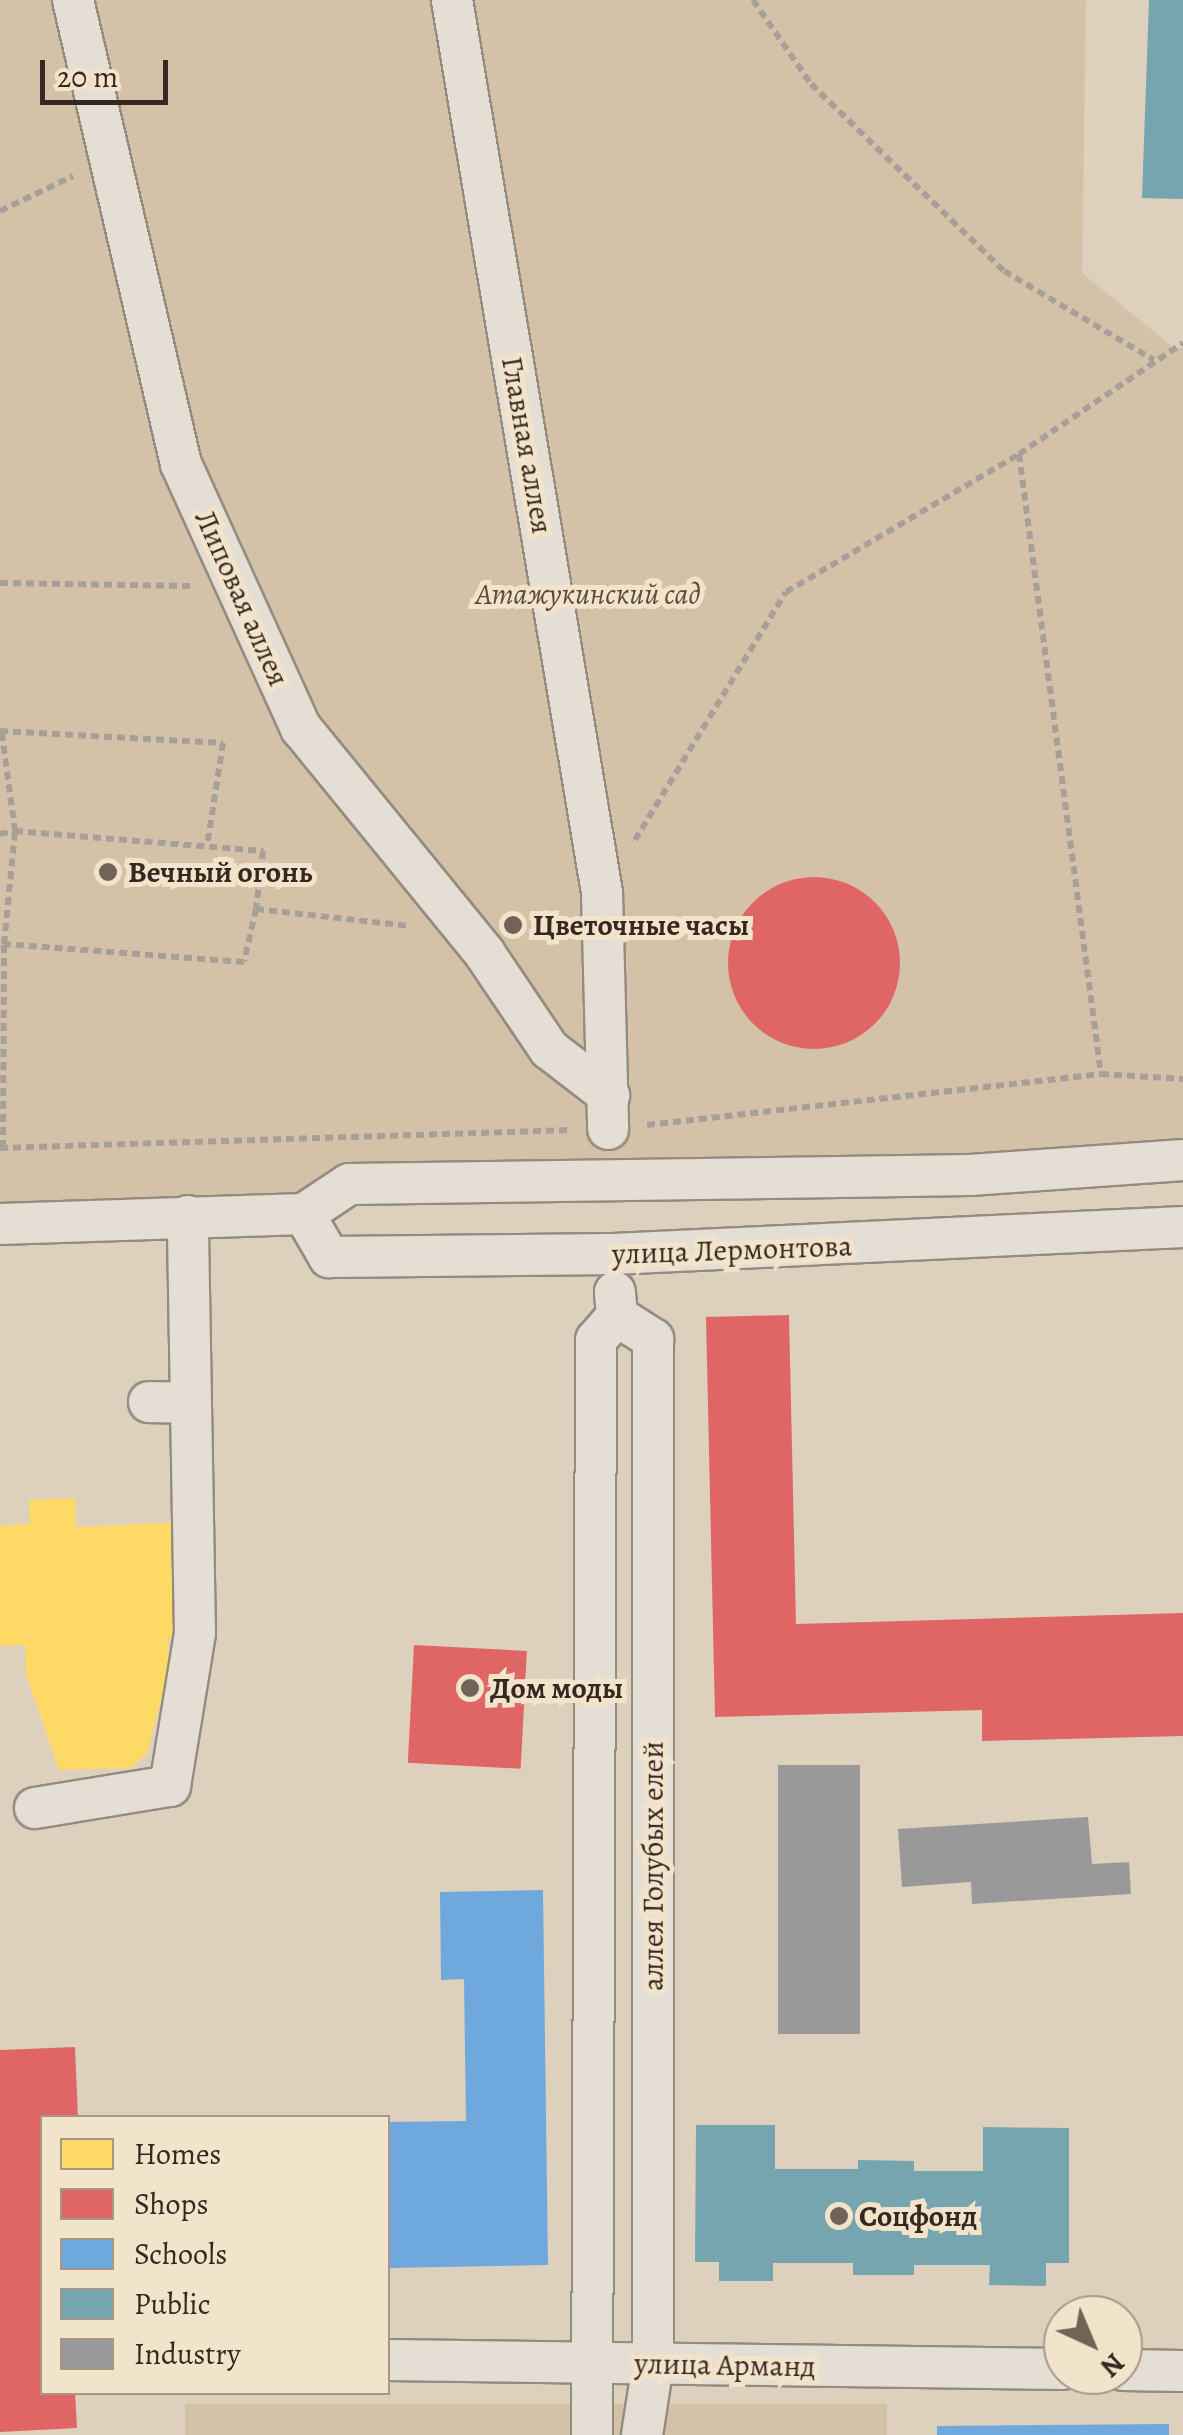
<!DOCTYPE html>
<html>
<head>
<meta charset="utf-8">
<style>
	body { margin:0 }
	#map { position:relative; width:1183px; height:2435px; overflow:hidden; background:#ddd0bd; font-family:Alegreya,serif }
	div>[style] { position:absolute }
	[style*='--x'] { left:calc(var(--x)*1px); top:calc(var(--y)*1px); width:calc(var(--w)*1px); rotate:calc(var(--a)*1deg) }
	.green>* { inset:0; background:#d4c2a8; transform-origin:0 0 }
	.homes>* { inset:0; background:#ffd966 }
	.shops>* { inset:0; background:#e06666; transform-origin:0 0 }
	.round { border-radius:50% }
	.schools>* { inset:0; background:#6fa8dc }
	.public>* { inset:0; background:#76a5af }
	.industry>* { inset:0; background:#999; transform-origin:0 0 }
	.path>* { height:6px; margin-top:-3px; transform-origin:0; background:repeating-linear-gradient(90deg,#a7a098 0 8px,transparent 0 13px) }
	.roads { filter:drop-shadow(2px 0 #958c80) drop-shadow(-2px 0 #958c80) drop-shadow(0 2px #958c80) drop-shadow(0 -2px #958c80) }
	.minor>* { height:40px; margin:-20px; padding:0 20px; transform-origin:20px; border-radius:20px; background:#e4ded4 }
	.dots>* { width:28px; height:28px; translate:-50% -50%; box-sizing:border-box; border:5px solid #f2e3cb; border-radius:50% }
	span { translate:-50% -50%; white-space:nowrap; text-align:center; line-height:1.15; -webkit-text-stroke:10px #f2e3cb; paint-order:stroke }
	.street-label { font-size:30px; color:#382620 }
	.park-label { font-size:30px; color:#5d4a3e; font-style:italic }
	.poi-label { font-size:30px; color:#382620; font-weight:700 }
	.left { translate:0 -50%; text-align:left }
	.legend { position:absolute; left:40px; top:2115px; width:350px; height:280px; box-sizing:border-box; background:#f2e3cb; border:2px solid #a89787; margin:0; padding:12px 18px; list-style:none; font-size:30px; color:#382620 }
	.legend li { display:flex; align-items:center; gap:20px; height:50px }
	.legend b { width:50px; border:2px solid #a89787 }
	.north { position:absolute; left:1043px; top:2295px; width:100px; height:100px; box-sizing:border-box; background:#f2e3cb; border:2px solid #a89787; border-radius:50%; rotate:136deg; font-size:28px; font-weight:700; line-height:40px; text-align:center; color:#382620 }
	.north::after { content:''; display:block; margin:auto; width:35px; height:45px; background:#726257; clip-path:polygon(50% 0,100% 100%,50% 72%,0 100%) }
	.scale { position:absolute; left:40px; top:60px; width:128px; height:45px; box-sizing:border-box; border:5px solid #382620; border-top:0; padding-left:12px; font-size:30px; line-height:35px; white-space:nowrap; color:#382620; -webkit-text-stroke:8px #f2e3cb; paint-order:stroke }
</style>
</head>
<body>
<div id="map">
	<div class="green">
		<div style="clip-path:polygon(0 0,1086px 0,1082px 273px,1174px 348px,1183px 348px,1183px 1160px,349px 1184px,304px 1214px,0 1224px)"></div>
		<div style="left:185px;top:2404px;width:702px;height:32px"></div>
	</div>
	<div class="homes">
		<div style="clip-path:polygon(75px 1498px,76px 1527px,181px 1522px,186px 1637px,168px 1638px,169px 1669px,147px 1753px,131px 1768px,59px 1770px,26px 1674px,25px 1645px,0 1646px,0 1526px,30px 1524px,29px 1500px)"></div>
	</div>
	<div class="shops">
		<div class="round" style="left:728px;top:877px;width:172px;height:172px"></div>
		<div style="clip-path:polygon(789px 1315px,796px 1624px,1183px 1613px,1183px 1736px,982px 1741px,982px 1710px,715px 1717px,706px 1317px)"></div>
		<div style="left:414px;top:1645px;width:113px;height:118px;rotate:3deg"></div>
		<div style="clip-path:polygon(75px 2047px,78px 2118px,42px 2118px,42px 2392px,75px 2392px,77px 2428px,0 2432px,0 2050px)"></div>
	</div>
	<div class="schools">
		<div style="clip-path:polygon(543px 1890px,548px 2265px,388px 2268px,388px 2122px,466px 2121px,464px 1979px,441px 1980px,440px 1892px)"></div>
		<div style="clip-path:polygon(1169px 2424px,1169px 2435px,937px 2435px,937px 2426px)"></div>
	</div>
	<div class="public">
		<div style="clip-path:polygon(1149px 0,1183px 0,1183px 199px,1142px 198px)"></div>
		<div style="clip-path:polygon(696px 2125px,775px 2125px,775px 2169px,858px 2169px,858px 2160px,914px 2161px,914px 2171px,983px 2171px,983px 2127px,1069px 2128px,1069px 2263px,1046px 2263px,1046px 2286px,989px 2285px,990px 2265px,914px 2265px,914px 2275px,853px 2275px,853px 2263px,773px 2263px,773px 2281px,719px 2281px,719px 2262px,695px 2262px)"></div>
	</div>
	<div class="industry">
		<div style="left:778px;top:1765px;width:82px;height:269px"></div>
		<div style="clip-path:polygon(1088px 1817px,1092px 1864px,1129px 1862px,1131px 1894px,972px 1904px,971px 1882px,902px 1887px,898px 1829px)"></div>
	</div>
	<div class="path">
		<div style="--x:753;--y:0;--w:102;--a:55.4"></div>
		<div style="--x:811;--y:84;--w:269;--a:44.1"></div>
		<div style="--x:1004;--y:271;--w:174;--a:30.7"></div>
		<div style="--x:0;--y:211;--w:81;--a:-25.6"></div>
		<div style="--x:1019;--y:454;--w:625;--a:82.47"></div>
		<div style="--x:0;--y:583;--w:191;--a:0.9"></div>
		<div style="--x:0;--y:731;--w:223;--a:3.1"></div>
		<div style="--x:223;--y:743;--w:104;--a:98.8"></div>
		<div style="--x:0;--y:834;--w:15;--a:-11"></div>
		<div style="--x:15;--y:831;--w:98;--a:-97.6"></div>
		<div style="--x:635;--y:840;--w:290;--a:-58.7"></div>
		<div style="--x:786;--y:592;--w:271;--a:-30.6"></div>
		<div style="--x:1019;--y:454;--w:198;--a:-34.1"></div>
		<div style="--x:256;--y:909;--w:54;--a:102.8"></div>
		<div style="--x:244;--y:962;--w:241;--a:-175.7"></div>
		<div style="--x:4;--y:944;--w:114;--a:-84.4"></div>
		<div style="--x:15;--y:831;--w:249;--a:4.6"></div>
		<div style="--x:263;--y:851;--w:58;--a:96.9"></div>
		<div style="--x:256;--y:909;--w:156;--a:6.3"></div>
		<div style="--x:647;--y:1125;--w:457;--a:-6.4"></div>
		<div style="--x:1101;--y:1074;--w:82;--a:3.5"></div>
		<div style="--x:0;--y:1148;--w:570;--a:-1.81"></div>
		<div style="--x:3;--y:1148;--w:204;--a:-89.7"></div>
	</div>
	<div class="roads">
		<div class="minor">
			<div style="--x:73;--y:0;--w:476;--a:76.9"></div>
			<div style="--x:181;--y:464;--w:290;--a:65.6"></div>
			<div style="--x:301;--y:728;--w:291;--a:50.8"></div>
			<div style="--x:485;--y:954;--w:115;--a:56"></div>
			<div style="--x:549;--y:1049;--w:76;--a:37.5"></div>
			<div style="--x:452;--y:0;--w:906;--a:80.46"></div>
			<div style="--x:602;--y:893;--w:236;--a:88.5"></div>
			<div style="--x:304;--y:1214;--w:50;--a:59.8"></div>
			<div style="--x:329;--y:1257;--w:284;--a:-0.6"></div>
			<div style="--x:613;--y:1254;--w:571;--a:-2.71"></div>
			<div style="--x:0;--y:1224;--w:304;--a:-1.9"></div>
			<div style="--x:304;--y:1214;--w:54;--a:-33.7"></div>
			<div style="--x:349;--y:1184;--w:621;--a:-0.83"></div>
			<div style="--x:970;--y:1175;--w:214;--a:-4"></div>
			<div style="--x:617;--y:1316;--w:43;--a:32.6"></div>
			<div style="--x:653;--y:1339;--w:1025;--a:90"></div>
			<div style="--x:653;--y:2364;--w:72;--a:98.8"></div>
			<div style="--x:149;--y:1402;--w:39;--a:1"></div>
			<div style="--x:35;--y:1808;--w:137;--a:-9.3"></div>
			<div style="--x:170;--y:1786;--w:155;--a:-80.7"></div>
			<div style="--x:195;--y:1633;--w:417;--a:-91"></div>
			<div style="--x:388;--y:2360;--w:675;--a:0.76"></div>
			<div style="--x:1123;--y:2370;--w:60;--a:1"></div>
			<div style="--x:592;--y:2435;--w:1095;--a:-89.79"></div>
			<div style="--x:596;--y:1340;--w:32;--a:-49"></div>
			<div style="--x:617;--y:1316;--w:24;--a:-95"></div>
		</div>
	</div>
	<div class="dots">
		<div style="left:108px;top:872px;background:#726257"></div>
		<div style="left:513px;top:925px;background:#726257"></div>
		<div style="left:470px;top:1688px;background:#726257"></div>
		<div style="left:839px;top:2216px;background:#726257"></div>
	</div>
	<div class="street-label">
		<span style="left:527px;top:445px;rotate:80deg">Главная аллея</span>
		<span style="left:242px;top:598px;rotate:66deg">Липовая аллея</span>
		<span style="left:732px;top:1250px;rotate:-2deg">улица Лермонтова</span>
		<span style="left:653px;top:1866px;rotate:-90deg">аллея Голубых елей</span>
		<span style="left:725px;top:2365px;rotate:1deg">улица Арманд</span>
	</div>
	<div class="park-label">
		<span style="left:588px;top:594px">Атажукинский сад</span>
	</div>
	<div class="poi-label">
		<span class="left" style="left:128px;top:872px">Вечный огонь</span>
		<span class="left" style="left:533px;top:925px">Цветочные часы</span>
		<span class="left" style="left:490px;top:1688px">Дом моды</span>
		<span class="left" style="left:859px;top:2216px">Соцфонд</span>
	</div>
	<ul class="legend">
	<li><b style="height:28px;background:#ffd966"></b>Homes</li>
	<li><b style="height:28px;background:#e06666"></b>Shops</li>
	<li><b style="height:28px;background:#6fa8dc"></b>Schools</li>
	<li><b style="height:28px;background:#76a5af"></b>Public</li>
	<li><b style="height:28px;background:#999"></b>Industry</li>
	</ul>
	<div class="north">N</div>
	<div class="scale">20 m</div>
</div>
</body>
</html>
